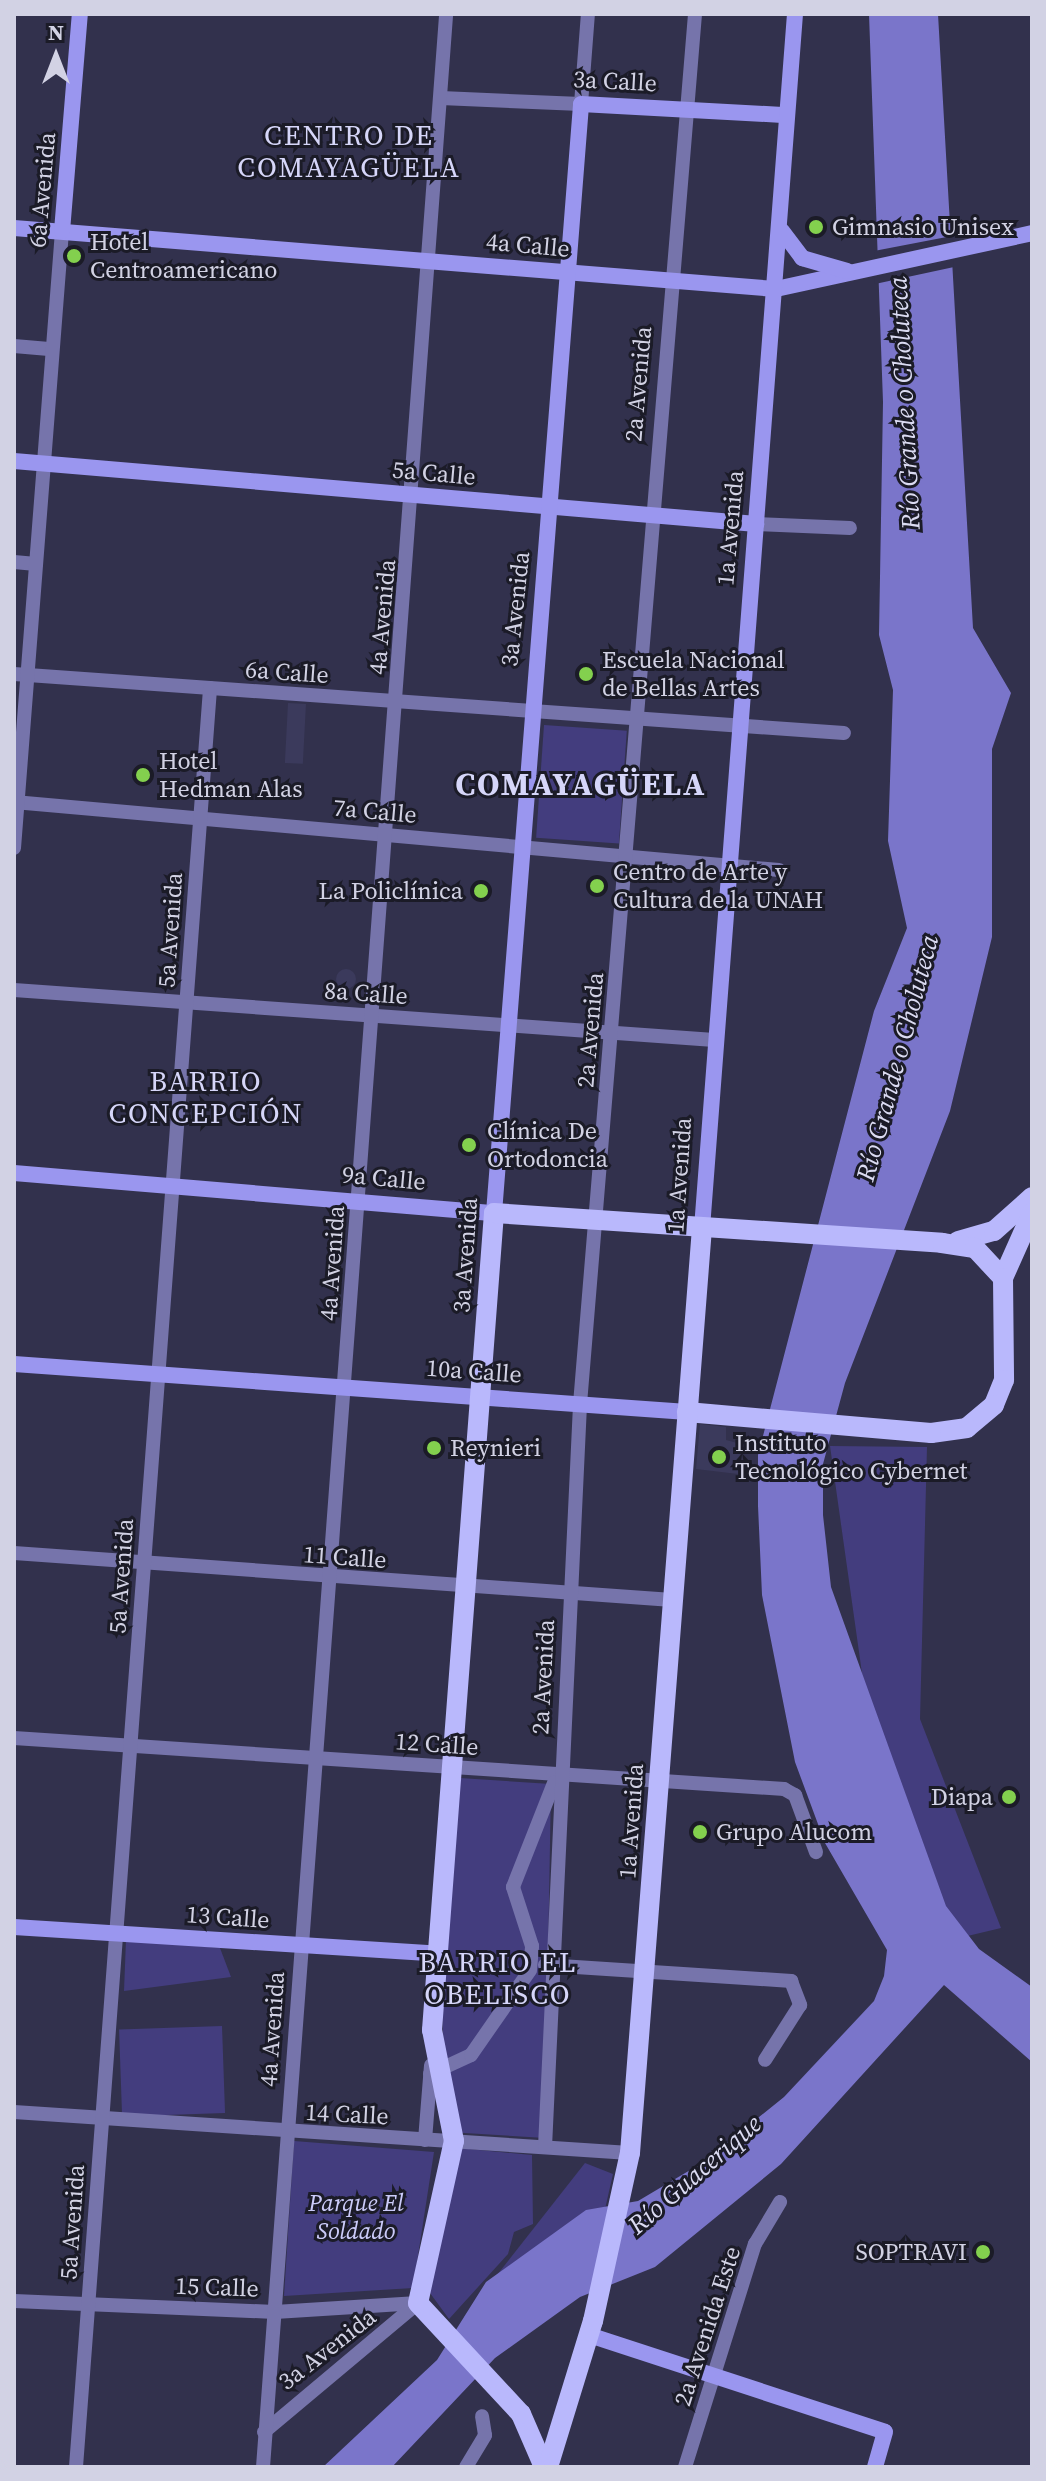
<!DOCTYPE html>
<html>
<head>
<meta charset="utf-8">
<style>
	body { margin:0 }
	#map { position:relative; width:1046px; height:2481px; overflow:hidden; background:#32314d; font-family:"Source Serif 4",serif }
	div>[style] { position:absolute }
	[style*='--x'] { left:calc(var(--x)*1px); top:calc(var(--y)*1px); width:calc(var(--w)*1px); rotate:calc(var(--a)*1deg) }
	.built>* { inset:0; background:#3b3a5c; transform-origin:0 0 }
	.round { border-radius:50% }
	.green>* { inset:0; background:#433d7e; transform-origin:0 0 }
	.water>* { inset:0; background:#7a75ca }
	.pier>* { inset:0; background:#32314d }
	.street>* { height:14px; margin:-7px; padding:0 7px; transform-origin:7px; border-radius:7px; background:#7674ab }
	.secondary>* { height:16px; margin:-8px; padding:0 8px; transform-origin:8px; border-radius:8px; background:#9a96ef }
	.primary>* { height:20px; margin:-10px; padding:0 10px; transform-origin:10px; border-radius:10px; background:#b9b8fc }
	.dots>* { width:22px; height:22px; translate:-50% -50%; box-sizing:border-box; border:4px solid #1b1b27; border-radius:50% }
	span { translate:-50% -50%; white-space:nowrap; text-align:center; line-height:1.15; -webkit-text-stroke:6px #1b1b27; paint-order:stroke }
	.street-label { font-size:24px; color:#d2d2e4 }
	.poi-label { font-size:24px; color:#d2d2e4 }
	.left { translate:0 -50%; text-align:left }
	.right { translate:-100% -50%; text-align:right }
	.park-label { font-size:24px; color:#cbcbf9; font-style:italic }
	.water-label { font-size:26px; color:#dbdbf2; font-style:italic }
	.quarter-label { font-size:28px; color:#d6d6f9; letter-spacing:2px }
	.district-label { font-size:32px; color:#d6d6f9; font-weight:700; letter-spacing:2px }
	.frame { position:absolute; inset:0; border:16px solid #d2d2e4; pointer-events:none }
	.north { position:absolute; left:16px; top:16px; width:80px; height:80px; -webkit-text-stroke:6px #1b1b27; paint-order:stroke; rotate:0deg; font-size:22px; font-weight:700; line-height:32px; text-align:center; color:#d2d2e4 }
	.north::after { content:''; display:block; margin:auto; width:28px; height:36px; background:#d2d2e4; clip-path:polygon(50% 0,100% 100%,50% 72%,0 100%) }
</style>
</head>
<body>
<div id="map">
	<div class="built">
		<div style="left:288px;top:703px;width:18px;height:60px;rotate:3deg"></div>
		<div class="round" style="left:336px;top:969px;width:20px;height:20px"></div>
		<div style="clip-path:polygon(700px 1424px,726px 1427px,726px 1440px,741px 1444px,738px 1474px,696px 1469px)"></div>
	</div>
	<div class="green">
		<div style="left:544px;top:725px;width:83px;height:113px;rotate:4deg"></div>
		<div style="clip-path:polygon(830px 1446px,927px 1447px,920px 1719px,1001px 1928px,955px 1939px,869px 1723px)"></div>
		<div style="clip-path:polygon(460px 1778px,551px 1784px,545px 2138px,448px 2132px,439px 1954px)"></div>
		<div style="clip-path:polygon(126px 1940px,220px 1948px,231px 1977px,124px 1991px)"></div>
		<div style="left:222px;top:2026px;width:87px;height:103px;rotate:88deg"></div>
		<div style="clip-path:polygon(294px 2141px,434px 2152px,413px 2288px,284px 2296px)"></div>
		<div style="clip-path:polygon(458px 2148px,532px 2155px,533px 2224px,514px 2232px,508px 2254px,449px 2319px,430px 2293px)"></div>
		<div style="clip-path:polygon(585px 2163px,613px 2174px,600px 2231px,486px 2317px,464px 2317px)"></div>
	</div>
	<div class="water">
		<div style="clip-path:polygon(869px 14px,938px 14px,973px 628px,1011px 693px,992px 749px,992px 937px,950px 1111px,845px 1383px,823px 1464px,823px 1515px,831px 1587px,946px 1906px,979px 1949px,1032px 1987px,1032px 2062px,944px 1985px,781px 2164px,655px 2267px,580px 2297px,495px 2358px,392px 2467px,323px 2467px,437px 2360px,486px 2282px,586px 2210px,638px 2201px,702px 2163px,784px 2097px,874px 2001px,884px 1976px,887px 1950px,825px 1843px,795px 1762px,762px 1595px,758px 1506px,758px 1455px,874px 1011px,907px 928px,888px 841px,893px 690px,879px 635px,883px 402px)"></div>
	</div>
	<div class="pier">
		<div style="clip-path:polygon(952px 236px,954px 267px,875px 284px,874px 251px)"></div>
	</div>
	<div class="street">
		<div style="--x:441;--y:98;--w:140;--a:2.5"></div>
		<div style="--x:581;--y:104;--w:90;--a:-85.6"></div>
		<div style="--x:14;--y:346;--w:38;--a:5"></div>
		<div style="--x:756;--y:524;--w:94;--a:2.4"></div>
		<div style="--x:14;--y:562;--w:22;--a:5"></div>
		<div style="--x:14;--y:674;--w:832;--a:4.07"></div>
		<div style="--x:14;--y:802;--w:768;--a:5.08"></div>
		<div style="--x:14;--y:848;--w:619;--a:-85.55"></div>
		<div style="--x:14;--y:990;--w:702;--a:4.09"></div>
		<div style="--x:14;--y:1553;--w:660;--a:4.09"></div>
		<div style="--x:14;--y:1738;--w:772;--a:3.79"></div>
		<div style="--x:784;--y:1789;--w:13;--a:29"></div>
		<div style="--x:795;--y:1795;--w:61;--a:69.8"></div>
		<div style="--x:545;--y:1965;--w:247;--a:3.7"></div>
		<div style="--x:791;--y:1981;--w:26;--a:69"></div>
		<div style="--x:800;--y:2005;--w:65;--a:122.5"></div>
		<div style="--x:430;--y:2074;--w:45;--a:-24.9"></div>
		<div style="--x:471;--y:2055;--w:103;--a:-55.2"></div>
		<div style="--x:530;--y:1970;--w:24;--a:-85"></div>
		<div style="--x:532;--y:1946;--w:62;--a:-107.9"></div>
		<div style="--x:513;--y:1887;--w:112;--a:-68.5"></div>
		<div style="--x:14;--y:2112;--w:617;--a:3.81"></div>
		<div style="--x:425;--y:2140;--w:75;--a:-85.4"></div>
		<div style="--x:545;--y:2147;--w:744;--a:-87.3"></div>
		<div style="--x:580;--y:1404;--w:1395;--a:-85.27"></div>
		<div style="--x:14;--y:2301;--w:261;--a:2.4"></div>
		<div style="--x:275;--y:2312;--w:143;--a:-3.6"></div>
		<div style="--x:264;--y:2432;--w:201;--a:-40"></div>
		<div style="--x:76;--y:2467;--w:1784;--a:-85.69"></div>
		<div style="--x:263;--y:2467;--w:2460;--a:-85.73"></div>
		<div style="--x:466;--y:2467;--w:37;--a:-59"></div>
		<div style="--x:485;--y:2435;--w:19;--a:-99"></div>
		<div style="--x:685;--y:2467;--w:234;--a:-72.6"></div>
		<div style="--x:755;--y:2244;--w:49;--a:-59.2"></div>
	</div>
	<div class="secondary">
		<div style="--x:14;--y:228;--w:764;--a:4.58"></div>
		<div style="--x:776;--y:289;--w:262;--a:-12.3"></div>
		<div style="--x:62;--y:231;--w:218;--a:-85.3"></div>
		<div style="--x:782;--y:231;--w:34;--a:53"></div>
		<div style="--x:802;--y:258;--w:47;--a:16.1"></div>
		<div style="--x:14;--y:461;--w:745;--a:4.85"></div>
		<div style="--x:14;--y:1173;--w:482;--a:4.8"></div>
		<div style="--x:494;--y:1213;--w:1112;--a:-85.51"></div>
		<div style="--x:581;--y:104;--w:206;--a:3.1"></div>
		<div style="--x:702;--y:1228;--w:1218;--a:-85.62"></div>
		<div style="--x:14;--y:1364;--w:675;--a:4.08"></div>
		<div style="--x:14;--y:1927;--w:426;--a:3.6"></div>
		<div style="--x:589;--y:2335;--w:311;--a:18.1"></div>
		<div style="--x:885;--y:2432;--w:36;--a:106"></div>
	</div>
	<div class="primary">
		<div style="--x:958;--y:1241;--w:37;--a:-16"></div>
		<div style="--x:994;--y:1231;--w:51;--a:-41.8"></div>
		<div style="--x:1003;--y:1278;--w:71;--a:-66"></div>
		<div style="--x:544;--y:2467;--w:58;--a:-113.5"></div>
		<div style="--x:521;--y:2414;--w:151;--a:-132.9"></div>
		<div style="--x:418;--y:2303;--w:166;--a:-77.5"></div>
		<div style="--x:454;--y:2141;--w:113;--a:-101.2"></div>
		<div style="--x:432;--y:2030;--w:819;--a:-85.66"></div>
		<div style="--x:494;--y:1213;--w:449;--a:3.8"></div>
		<div style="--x:942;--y:1243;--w:33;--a:9"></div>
		<div style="--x:975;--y:1248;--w:41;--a:47"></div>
		<div style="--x:1003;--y:1278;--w:102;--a:89.4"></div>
		<div style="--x:1004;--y:1380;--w:27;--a:112"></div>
		<div style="--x:994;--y:1405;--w:35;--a:140"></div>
		<div style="--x:967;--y:1428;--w:36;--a:172"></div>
		<div style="--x:931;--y:1433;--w:245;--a:-175.1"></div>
		<div style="--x:548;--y:2467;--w:153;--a:-72.9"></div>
		<div style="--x:593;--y:2321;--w:172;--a:-77.6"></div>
		<div style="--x:630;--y:2153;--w:928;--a:-85.55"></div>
	</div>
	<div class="dots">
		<div style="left:816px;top:227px;background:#83d04e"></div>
		<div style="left:74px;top:256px;background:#83d04e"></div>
		<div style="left:586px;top:674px;background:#83d04e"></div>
		<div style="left:143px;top:775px;background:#83d04e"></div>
		<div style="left:597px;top:886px;background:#83d04e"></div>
		<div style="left:481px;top:891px;background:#83d04e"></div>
		<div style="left:469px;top:1145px;background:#83d04e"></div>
		<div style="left:434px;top:1448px;background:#83d04e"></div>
		<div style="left:719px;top:1457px;background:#83d04e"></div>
		<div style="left:1009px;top:1797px;background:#83d04e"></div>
		<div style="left:700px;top:1832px;background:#83d04e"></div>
		<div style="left:983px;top:2252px;background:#83d04e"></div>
	</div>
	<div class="street-label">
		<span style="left:615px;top:81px;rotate:3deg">3a Calle</span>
		<span style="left:42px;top:190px;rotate:-85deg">6a Avenida</span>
		<span style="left:528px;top:245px;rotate:5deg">4a Calle</span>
		<span style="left:638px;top:384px;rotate:-85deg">2a Avenida</span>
		<span style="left:434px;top:473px;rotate:5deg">5a Calle</span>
		<span style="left:730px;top:528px;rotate:-85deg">1a Avenida</span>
		<span style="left:515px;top:609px;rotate:-84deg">3a Avenida</span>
		<span style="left:382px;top:617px;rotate:-85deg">4a Avenida</span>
		<span style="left:287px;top:672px;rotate:4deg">6a Calle</span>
		<span style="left:375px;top:811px;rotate:5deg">7a Calle</span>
		<span style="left:170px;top:930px;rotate:-86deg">5a Avenida</span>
		<span style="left:366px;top:993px;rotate:4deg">8a Calle</span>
		<span style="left:590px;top:1030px;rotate:-85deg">2a Avenida</span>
		<span style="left:679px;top:1175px;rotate:-86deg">1a Avenida</span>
		<span style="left:384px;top:1178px;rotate:5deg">9a Calle</span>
		<span style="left:465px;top:1255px;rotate:-86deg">3a Avenida</span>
		<span style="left:332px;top:1263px;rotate:-86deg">4a Avenida</span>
		<span style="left:474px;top:1371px;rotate:4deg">10a Calle</span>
		<span style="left:345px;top:1557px;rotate:4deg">11 Calle</span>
		<span style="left:121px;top:1576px;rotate:-86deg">5a Avenida</span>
		<span style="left:543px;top:1677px;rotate:-87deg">2a Avenida</span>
		<span style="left:437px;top:1744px;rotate:4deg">12 Calle</span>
		<span style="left:631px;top:1821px;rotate:-86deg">1a Avenida</span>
		<span style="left:228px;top:1917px;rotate:4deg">13 Calle</span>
		<span style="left:272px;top:2029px;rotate:-86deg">4a Avenida</span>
		<span style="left:347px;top:2114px;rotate:3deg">14 Calle</span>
		<span style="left:72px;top:2222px;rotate:-86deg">5a Avenida</span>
		<span style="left:217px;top:2287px;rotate:2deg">15 Calle</span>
		<span style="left:707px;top:2326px;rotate:-72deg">2a Avenida Este</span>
		<span style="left:327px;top:2349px;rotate:-38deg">3a Avenida</span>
	</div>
	<div class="poi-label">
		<span class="left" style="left:832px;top:227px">Gimnasio Unisex</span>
		<span class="left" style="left:90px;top:256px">Hotel<br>Centroamericano</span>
		<span class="left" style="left:602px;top:674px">Escuela Nacional<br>de Bellas Artes</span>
		<span class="left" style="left:159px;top:775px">Hotel<br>Hedman Alas</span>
		<span class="left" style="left:613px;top:886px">Centro de Arte y<br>Cultura de la UNAH</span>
		<span class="right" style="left:463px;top:891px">La Policlínica</span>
		<span class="left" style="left:487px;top:1145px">Clínica De<br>Ortodoncia</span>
		<span class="left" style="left:735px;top:1457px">Instituto<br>Tecnológico Cybernet</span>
		<span class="left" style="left:450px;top:1448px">Reynieri</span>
		<span class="right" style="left:993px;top:1797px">Diapa</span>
		<span class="left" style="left:716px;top:1832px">Grupo Alucom</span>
		<span class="right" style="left:967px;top:2252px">SOPTRAVI</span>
	</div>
	<div class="park-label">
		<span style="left:356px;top:2217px">Parque El<br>Soldado</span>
	</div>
	<div class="water-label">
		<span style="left:905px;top:403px;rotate:-93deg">Río Grande o Choluteca</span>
		<span style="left:898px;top:1058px;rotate:-75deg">Río Grande o Choluteca</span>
		<span style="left:695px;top:2175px;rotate:-41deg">Río Guacerique</span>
	</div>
	<div class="quarter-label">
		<span style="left:349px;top:151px">CENTRO DE<br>COMAYAGÜELA</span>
		<span style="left:206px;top:1097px">BARRIO<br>CONCEPCIÓN</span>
		<span style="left:498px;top:1978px">BARRIO EL<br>OBELISCO</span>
	</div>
	<div class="district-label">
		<span style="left:581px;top:784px">COMAYAGÜELA</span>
	</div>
	<div class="frame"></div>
	<div class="north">N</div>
</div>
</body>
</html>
